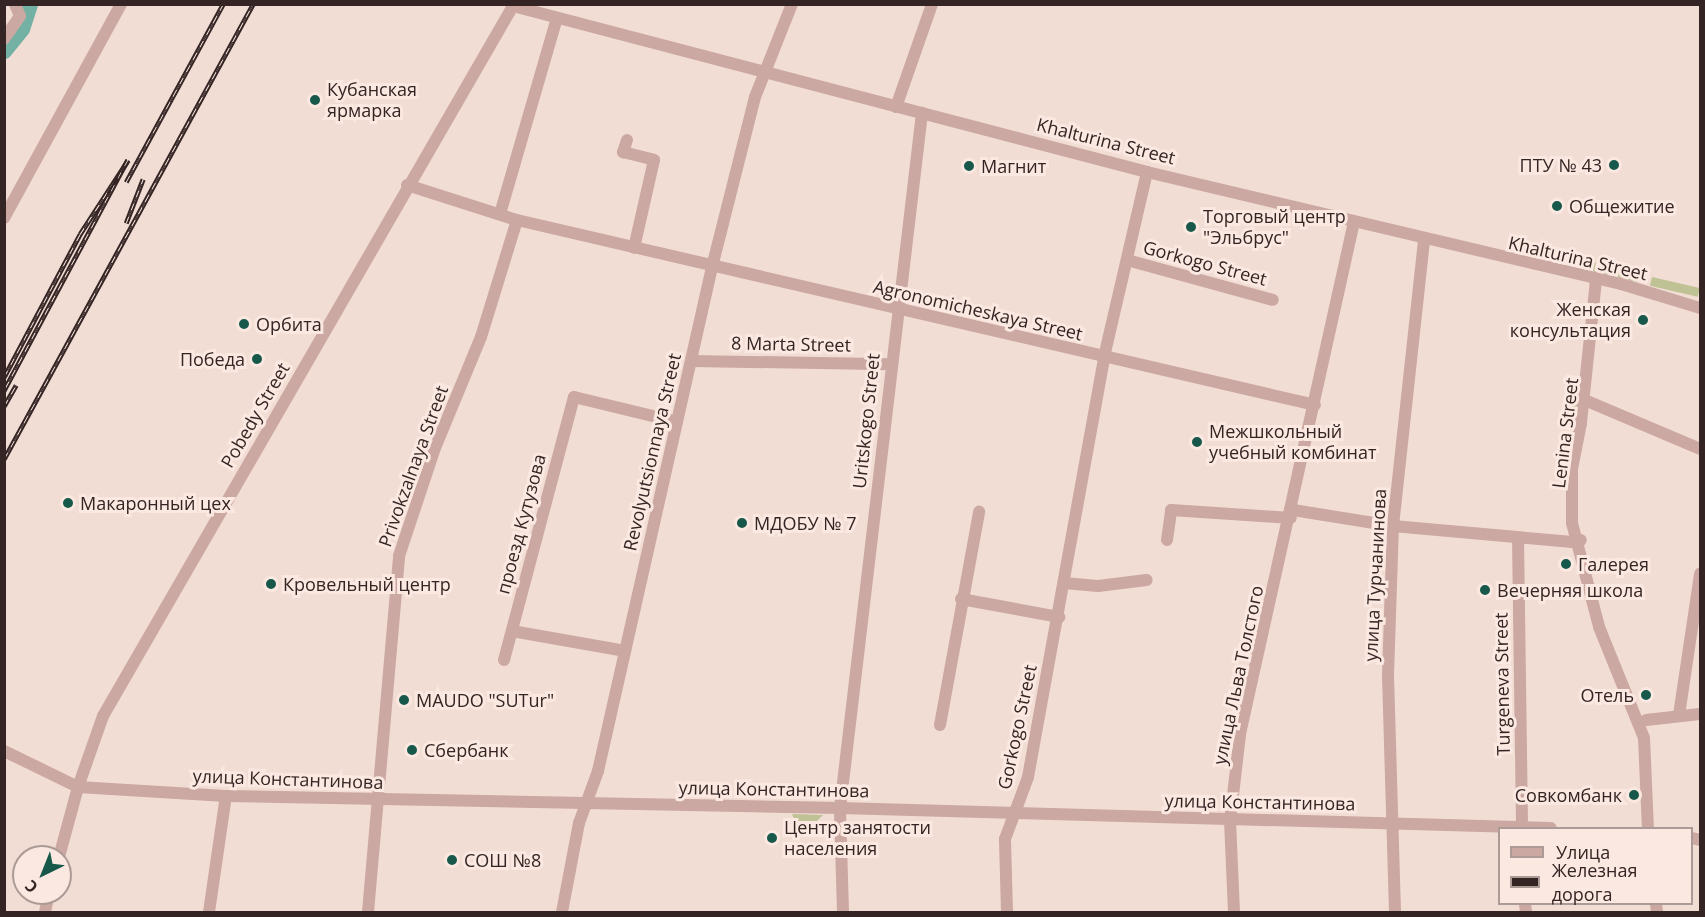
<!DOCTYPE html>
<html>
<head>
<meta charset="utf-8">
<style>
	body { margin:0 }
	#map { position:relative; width:1705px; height:917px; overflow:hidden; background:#f2ddd5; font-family:"Open Sans",sans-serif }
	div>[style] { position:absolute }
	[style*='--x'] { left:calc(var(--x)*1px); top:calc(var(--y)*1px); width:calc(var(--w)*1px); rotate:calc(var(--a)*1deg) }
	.green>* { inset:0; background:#bfc294; transform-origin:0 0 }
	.river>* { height:15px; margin:-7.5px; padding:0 7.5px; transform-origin:7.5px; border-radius:7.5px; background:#72b1a3 }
	.minor>* { height:12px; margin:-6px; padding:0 6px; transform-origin:6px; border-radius:6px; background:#cba8a1 }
	.rail>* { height:4.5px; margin-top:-2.25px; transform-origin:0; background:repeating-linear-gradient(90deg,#fae8e1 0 7px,#342524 0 14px); box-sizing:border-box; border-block:2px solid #342524 }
	.dots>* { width:16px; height:16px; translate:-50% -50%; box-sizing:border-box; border:3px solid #fae8e1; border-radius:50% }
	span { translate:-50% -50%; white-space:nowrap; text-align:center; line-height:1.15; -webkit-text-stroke:6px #fae8e1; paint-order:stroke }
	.poi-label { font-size:18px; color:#342524 }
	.left { translate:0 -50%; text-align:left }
	.right { translate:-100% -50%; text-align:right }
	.street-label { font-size:18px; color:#342524 }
	.frame { position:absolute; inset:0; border:6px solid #342524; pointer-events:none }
	.legend { position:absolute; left:1498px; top:827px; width:195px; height:78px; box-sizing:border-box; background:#fae8e1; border:2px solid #ab9a95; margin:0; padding:8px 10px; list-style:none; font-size:18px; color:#342524 }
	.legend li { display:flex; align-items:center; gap:12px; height:30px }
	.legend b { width:30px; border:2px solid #ab9a95 }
	.north { position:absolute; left:12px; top:845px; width:60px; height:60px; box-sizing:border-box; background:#fae8e1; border:2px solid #ab9a95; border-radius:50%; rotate:223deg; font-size:16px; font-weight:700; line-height:24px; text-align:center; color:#342524 }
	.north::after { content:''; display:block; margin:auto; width:21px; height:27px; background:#17584b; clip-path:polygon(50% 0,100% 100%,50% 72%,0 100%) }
</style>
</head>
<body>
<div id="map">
	<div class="green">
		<div style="left:1585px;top:260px;width:56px;height:9px;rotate:14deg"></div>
		<div style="left:1652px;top:277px;width:49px;height:9px;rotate:13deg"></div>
		<div style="clip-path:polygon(1570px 388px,1578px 394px,1576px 416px,1570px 420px,1564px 415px)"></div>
		<div style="clip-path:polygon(792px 814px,823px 815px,817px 821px,795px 821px)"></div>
	</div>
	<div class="river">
		<div style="--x:4;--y:51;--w:28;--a:-51"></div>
		<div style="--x:22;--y:29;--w:26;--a:-72"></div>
	</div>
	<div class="minor">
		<div style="--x:513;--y:6;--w:655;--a:14.67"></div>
		<div style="--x:1147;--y:172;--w:487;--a:13.3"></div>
		<div style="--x:1621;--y:284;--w:83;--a:16.9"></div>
		<div style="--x:4;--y:39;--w:28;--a:-55"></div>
		<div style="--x:20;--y:16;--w:13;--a:-113"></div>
		<div style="--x:896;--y:107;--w:109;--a:-70.7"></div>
		<div style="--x:627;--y:140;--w:13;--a:108"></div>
		<div style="--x:623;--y:152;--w:32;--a:14"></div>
		<div style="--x:654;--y:160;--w:90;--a:102.8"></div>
		<div style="--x:407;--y:185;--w:115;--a:17.7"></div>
		<div style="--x:517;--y:220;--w:819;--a:13.05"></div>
		<div style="--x:500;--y:214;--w:204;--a:-73.8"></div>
		<div style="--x:4;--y:218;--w:244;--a:-61.3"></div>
		<div style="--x:1127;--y:260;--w:151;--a:15.3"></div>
		<div style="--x:1596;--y:280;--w:144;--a:96"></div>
		<div style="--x:1581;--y:423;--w:47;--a:101.1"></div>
		<div style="--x:1572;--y:469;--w:54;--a:90"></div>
		<div style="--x:1572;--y:523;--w:107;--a:75.4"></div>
		<div style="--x:1599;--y:627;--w:120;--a:67.9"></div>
		<div style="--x:1644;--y:738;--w:90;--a:87.5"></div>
		<div style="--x:691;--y:361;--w:200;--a:0.9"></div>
		<div style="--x:1587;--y:401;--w:123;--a:23"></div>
		<div style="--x:1293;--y:510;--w:101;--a:9.1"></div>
		<div style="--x:1393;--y:526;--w:180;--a:5.1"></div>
		<div style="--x:1572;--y:542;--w:9;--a:-13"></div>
		<div style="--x:1518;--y:538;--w:290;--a:89.2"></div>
		<div style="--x:1167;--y:540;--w:30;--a:-82"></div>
		<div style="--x:1171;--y:510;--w:120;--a:3.8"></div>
		<div style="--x:1064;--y:583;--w:34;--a:5"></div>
		<div style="--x:1098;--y:586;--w:49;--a:-7"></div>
		<div style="--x:961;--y:599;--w:100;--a:10.4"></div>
		<div style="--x:512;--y:631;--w:115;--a:10"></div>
		<div style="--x:504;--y:660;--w:272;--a:-75.1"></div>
		<div style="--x:574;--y:397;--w:106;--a:13.6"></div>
		<div style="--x:1679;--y:715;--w:143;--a:-81.5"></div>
		<div style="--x:1646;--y:720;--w:54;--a:-6.3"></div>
		<div style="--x:940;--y:725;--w:217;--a:-79.6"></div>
		<div style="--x:4;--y:751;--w:82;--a:25.9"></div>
		<div style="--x:78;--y:787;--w:148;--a:3.5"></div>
		<div style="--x:226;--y:796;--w:614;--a:1.12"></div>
		<div style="--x:840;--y:808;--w:711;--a:1.61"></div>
		<div style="--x:1692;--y:838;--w:8;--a:14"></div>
		<div style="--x:59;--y:857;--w:73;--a:-74.8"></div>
		<div style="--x:78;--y:787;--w:75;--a:-70.6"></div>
		<div style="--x:103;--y:716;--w:822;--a:-60"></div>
		<div style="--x:1525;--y:904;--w:8;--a:83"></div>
		<div style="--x:1656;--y:904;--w:8;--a:83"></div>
		<div style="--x:45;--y:912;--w:19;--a:-78"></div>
		<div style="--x:209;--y:912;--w:117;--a:-81.7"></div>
		<div style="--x:368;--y:912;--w:357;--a:-85"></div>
		<div style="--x:399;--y:556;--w:114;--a:-71.6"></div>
		<div style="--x:435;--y:448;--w:120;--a:-67.5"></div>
		<div style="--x:481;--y:337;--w:122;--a:-72.9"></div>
		<div style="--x:562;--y:912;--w:91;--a:-79.2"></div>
		<div style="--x:579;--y:823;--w:55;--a:-69.9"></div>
		<div style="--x:598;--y:771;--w:517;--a:-77.25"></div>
		<div style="--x:712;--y:267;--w:175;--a:-75.8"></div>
		<div style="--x:755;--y:97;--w:100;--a:-68.3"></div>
		<div style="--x:843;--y:912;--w:104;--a:-91.7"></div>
		<div style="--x:840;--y:808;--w:700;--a:-83.27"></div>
		<div style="--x:1007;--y:912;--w:73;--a:-91.6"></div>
		<div style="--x:1005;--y:839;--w:66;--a:-69.6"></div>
		<div style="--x:1028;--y:777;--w:427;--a:-79.7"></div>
		<div style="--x:1104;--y:357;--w:190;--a:-76.9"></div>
		<div style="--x:1234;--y:912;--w:91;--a:-92.5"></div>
		<div style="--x:1230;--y:821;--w:88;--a:-83.4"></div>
		<div style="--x:1240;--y:734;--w:525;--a:-77.45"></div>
		<div style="--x:1395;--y:912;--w:237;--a:-91.7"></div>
		<div style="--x:1388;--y:675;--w:149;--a:-88.1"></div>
		<div style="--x:1393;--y:526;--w:288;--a:-83.8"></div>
	</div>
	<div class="rail">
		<div style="--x:126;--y:182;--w:203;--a:-61.4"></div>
		<div style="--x:126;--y:223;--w:47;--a:-68.9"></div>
		<div style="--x:4;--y:377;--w:162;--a:-62"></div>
		<div style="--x:80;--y:234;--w:88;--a:-57"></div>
		<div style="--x:128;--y:160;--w:262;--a:118.2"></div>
		<div style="--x:4;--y:406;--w:24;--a:-60"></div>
		<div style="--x:4;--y:459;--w:519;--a:-61.31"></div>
	</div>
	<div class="dots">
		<div style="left:315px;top:100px;background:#17584b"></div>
		<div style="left:1614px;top:165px;background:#17584b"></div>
		<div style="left:969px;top:166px;background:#17584b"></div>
		<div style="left:1557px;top:206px;background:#17584b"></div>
		<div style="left:1191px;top:227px;background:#17584b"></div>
		<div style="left:1643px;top:320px;background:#17584b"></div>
		<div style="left:244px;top:324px;background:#17584b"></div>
		<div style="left:257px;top:359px;background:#17584b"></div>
		<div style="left:1197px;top:442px;background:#17584b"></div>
		<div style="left:68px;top:503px;background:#17584b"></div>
		<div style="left:742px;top:523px;background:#17584b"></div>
		<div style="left:1566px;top:564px;background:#17584b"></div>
		<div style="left:271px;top:584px;background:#17584b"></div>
		<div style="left:1485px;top:590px;background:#17584b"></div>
		<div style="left:1646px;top:695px;background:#17584b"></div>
		<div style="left:404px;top:700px;background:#17584b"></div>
		<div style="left:412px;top:750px;background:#17584b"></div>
		<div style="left:1634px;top:795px;background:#17584b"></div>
		<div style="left:772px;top:838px;background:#17584b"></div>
		<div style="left:452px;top:860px;background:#17584b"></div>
	</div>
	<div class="poi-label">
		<span class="left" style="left:327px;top:100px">Кубанская<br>ярмарка</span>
		<span class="right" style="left:1602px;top:165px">ПТУ № 43</span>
		<span class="left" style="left:981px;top:166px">Магнит</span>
		<span class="left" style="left:1569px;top:206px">Общежитие</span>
		<span class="left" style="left:1203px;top:227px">Торговый центр<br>"Эльбрус"</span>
		<span class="right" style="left:1631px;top:320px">Женская<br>консультация</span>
		<span class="left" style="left:256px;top:324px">Орбита</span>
		<span class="right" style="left:245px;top:359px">Победа</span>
		<span class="left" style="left:1209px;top:442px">Межшкольный<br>учебный комбинат</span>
		<span class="left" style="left:80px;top:503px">Макаронный цех</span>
		<span class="left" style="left:754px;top:523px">МДОБУ № 7</span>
		<span class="left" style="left:1578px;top:564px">Галерея</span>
		<span class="left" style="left:283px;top:584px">Кровельный центр</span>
		<span class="left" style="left:1497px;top:590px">Вечерняя школа</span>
		<span class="right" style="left:1634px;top:695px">Отель</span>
		<span class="left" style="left:416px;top:700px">MAUDO "SUTur"</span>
		<span class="left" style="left:424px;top:750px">Сбербанк</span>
		<span class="right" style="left:1622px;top:795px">Совкомбанк</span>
		<span class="left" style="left:784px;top:838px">Центр занятости<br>населения</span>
		<span class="left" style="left:464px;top:860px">СОШ №8</span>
	</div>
	<div class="street-label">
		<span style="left:1106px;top:141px;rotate:14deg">Khalturina Street</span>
		<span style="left:1578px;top:258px;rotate:13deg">Khalturina Street</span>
		<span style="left:1205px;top:263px;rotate:15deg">Gorkogo Street</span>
		<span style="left:978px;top:310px;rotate:13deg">Agronomicheskaya Street</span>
		<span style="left:791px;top:344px;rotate:1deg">8 Marta Street</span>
		<span style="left:255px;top:415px;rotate:-60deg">Pobedy Street</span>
		<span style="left:866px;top:421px;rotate:-84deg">Uritskogo Street</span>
		<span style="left:1565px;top:433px;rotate:-83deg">Lenina Street</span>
		<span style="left:652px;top:452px;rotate:-77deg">Revolyutsionnaya Street</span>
		<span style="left:413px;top:466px;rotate:-70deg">Privokzalnaya Street</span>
		<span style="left:521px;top:524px;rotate:-75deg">проезд Кутузова</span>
		<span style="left:1375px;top:575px;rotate:-87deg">улица Турчанинова</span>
		<span style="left:1238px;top:675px;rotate:-78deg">улица Льва Толстого</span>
		<span style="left:1502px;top:684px;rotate:-91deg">Turgeneva Street</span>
		<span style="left:1017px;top:727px;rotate:-78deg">Gorkogo Street</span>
		<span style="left:288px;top:779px;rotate:2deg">улица Константинова</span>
		<span style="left:774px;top:789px;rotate:1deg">улица Константинова</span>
		<span style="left:1260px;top:802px;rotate:1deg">улица Константинова</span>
	</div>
	<div class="frame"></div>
	<ul class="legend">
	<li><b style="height:8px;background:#cba8a1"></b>Улица</li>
	<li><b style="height:8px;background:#342524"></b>Железная дорога</li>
	</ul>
	<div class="north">С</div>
</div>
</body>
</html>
